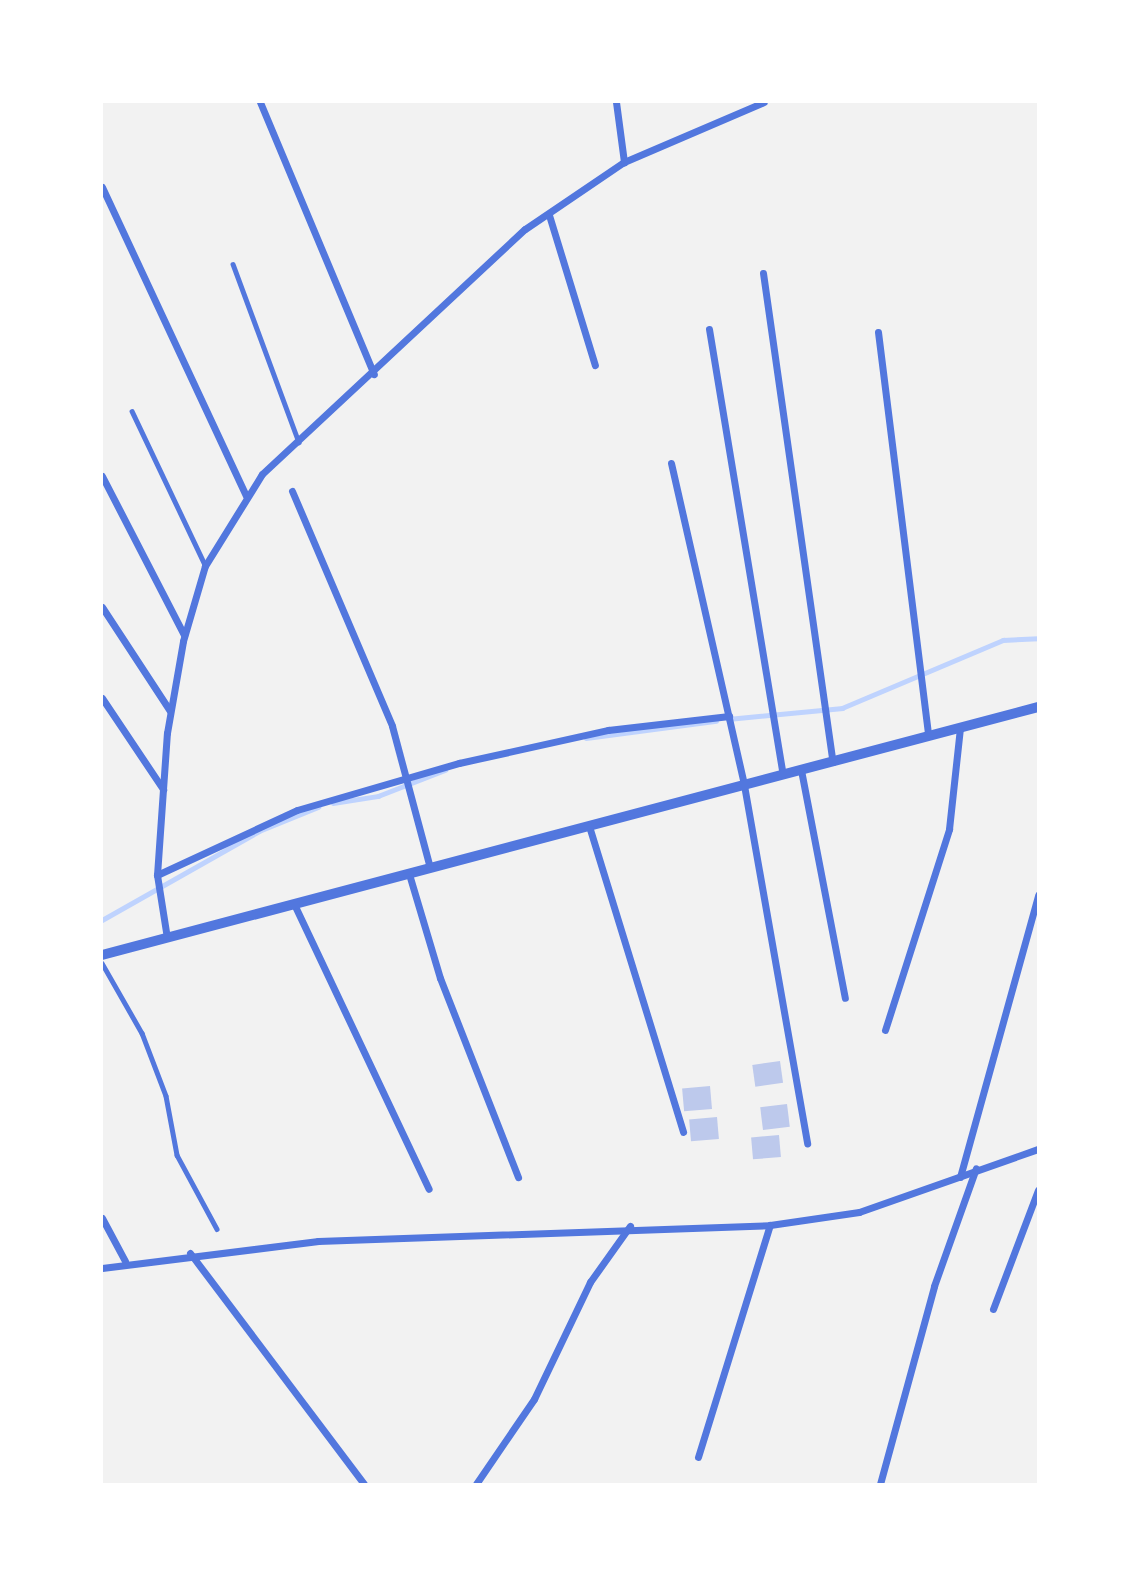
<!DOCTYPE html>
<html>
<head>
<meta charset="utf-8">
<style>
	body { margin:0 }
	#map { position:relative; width:1140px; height:1586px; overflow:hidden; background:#f2f2f2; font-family:"Zilla Slab",serif }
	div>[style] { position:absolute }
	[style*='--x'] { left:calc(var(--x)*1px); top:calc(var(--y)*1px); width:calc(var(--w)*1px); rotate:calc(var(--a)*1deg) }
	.stream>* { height:4.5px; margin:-2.25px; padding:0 2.25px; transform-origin:2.25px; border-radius:2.25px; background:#bfd3fe }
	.building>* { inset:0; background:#bdc9ec; transform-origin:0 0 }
	.service>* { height:4.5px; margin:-2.25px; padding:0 2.25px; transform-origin:2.25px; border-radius:2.25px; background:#5277de }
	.minor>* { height:7px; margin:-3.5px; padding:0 3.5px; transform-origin:3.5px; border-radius:3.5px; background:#5277de }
	.tertiary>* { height:10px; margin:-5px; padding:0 5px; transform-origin:5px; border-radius:5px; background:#5277de }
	span { translate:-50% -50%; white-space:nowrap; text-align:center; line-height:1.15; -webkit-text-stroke:7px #fff; paint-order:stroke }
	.frame { position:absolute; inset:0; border:103px solid #fff; pointer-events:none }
</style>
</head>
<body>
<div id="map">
	<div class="stream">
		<div style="--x:728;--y:719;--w:115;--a:-5.5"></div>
		<div style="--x:842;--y:708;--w:175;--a:-22.9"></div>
		<div style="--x:1003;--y:640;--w:35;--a:-3"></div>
		<div style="--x:586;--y:738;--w:131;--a:-7.5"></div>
		<div style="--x:333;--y:803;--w:46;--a:-8.8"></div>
		<div style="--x:378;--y:796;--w:72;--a:-21.2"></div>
		<div style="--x:102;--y:920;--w:180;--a:-29.5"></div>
		<div style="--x:259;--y:831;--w:64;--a:-22.1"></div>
	</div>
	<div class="building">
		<div style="left:780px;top:1061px;width:22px;height:28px;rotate:82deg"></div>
		<div style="left:710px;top:1086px;width:23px;height:28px;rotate:85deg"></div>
		<div style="left:787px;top:1104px;width:23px;height:27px;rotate:83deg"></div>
		<div style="left:717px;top:1117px;width:22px;height:28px;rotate:85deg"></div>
		<div style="left:779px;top:1135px;width:22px;height:28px;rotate:85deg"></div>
	</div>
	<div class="service">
		<div style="--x:233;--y:264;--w:190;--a:69.7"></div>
		<div style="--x:132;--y:411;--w:170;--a:64.6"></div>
		<div style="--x:102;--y:963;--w:81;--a:60.3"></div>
		<div style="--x:142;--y:1033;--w:67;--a:69.1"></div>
		<div style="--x:166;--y:1096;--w:60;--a:79.4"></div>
		<div style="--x:177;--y:1155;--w:84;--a:61.6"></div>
	</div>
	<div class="minor">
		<div style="--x:260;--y:102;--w:295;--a:67.3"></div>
		<div style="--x:616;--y:102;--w:61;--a:82.4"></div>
		<div style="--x:102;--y:187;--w:341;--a:65"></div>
		<div style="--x:549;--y:215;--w:157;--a:73"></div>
		<div style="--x:763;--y:273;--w:494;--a:81.9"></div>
		<div style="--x:709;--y:329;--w:452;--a:80.6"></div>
		<div style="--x:878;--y:332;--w:407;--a:82.9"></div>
		<div style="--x:671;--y:463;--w:330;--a:77.2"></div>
		<div style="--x:744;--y:785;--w:364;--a:80"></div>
		<div style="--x:102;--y:476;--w:179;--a:62.7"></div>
		<div style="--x:292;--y:491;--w:255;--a:66.9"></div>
		<div style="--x:392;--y:726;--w:147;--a:75"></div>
		<div style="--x:102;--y:607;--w:124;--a:56.8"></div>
		<div style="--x:102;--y:698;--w:110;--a:56.2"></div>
		<div style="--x:801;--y:770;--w:232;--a:79.1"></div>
		<div style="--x:589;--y:826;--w:320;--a:72.9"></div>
		<div style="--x:409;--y:874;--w:109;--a:73.4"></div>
		<div style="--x:440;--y:978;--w:214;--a:68.6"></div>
		<div style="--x:157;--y:875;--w:154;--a:-24.9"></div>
		<div style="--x:297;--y:810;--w:169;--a:-16.2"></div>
		<div style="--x:459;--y:763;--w:153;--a:-12.5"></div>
		<div style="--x:608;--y:730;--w:122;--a:-6.6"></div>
		<div style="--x:294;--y:904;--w:315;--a:64.7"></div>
		<div style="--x:167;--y:938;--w:64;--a:-99"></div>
		<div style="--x:157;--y:875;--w:142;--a:-86"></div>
		<div style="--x:167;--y:733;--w:93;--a:-80.1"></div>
		<div style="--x:183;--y:641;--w:78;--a:-73.7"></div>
		<div style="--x:205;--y:566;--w:108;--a:-58.2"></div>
		<div style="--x:262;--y:474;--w:359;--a:-43"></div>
		<div style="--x:525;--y:229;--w:120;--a:-34.1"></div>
		<div style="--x:624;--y:162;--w:152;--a:-23.2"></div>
		<div style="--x:885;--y:1030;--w:211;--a:-72.3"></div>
		<div style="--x:949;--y:829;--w:102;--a:-83.8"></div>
		<div style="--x:960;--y:1177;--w:293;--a:-74.5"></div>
		<div style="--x:102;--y:1218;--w:49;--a:61.9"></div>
		<div style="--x:190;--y:1253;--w:289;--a:53"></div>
		<div style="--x:102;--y:1268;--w:218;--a:-7.1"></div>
		<div style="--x:318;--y:1241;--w:452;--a:-2"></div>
		<div style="--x:770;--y:1225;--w:90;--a:-8.3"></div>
		<div style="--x:859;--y:1212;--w:190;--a:-19.4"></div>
		<div style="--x:993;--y:1309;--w:127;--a:-69.3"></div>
		<div style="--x:698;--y:1457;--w:243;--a:-72.8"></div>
		<div style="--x:476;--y:1484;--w:103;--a:-55.7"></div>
		<div style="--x:534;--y:1399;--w:130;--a:-64.4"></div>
		<div style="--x:590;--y:1282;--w:69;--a:-54.5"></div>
		<div style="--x:880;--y:1484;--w:205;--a:-74.7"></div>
		<div style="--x:934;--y:1286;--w:125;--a:-70.4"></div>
	</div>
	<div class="tertiary">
		<div style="--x:102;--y:955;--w:968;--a:-14.84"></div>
	</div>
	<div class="frame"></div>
</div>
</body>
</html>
